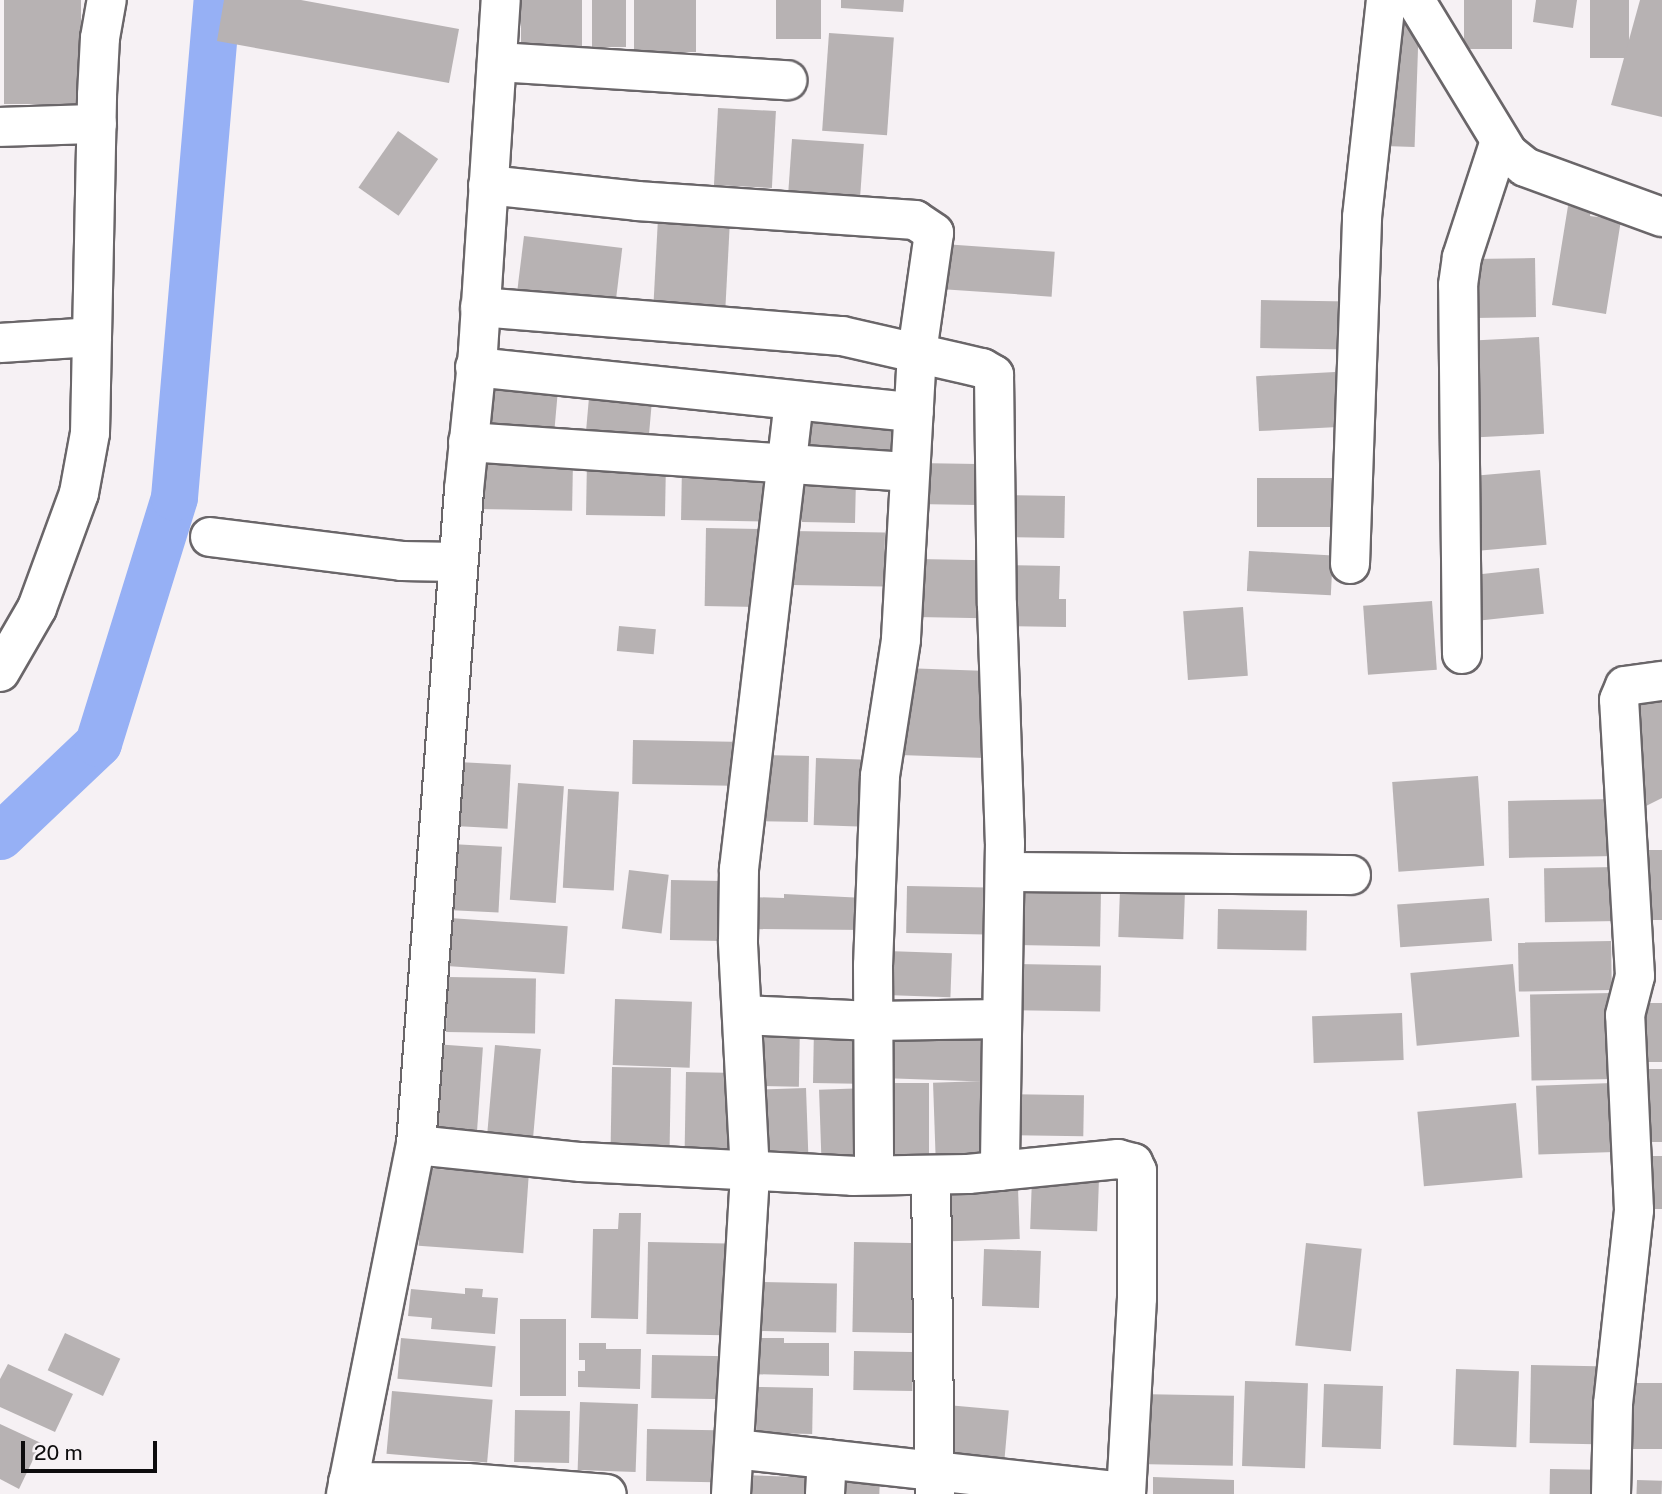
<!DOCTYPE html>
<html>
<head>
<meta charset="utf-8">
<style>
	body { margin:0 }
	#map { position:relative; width:1662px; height:1494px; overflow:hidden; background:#f6f1f4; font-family:"Public Sans",sans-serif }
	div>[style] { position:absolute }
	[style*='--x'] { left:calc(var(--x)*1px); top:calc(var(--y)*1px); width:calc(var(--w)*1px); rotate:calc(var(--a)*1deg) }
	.canal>* { height:47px; margin:-23.5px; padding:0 23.5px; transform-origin:23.5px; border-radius:23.5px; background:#96b0f5 }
	.building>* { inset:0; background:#b7b2b3; transform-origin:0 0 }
	.roads { filter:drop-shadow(2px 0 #6a6669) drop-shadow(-2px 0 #6a6669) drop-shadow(0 2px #6a6669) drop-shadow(0 -2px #6a6669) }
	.street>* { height:38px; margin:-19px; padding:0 19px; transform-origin:19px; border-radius:19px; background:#fff }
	span { translate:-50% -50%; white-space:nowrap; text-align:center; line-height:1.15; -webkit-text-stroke:6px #f6f1f4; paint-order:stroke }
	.scale { position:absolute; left:21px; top:1441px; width:136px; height:32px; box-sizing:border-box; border:4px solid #0d0c0d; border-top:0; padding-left:9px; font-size:21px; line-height:24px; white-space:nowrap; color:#0d0c0d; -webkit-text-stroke:5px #f6f1f4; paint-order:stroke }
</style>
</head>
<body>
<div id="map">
	<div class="canal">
		<div style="--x:0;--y:836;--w:135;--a:-43.5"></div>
		<div style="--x:98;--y:743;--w:257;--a:-72.8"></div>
		<div style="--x:174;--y:497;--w:499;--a:-85.1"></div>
	</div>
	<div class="building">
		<div style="left:4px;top:0;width:77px;height:104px"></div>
		<div style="clip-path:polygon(224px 0,301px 0,459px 29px,449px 83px,217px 41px)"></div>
		<div style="left:521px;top:0;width:61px;height:48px"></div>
		<div style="left:592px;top:0;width:34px;height:47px"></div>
		<div style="left:634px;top:0;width:62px;height:52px"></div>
		<div style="left:776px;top:0;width:45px;height:39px"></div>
		<div style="clip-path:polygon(841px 0,904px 0,903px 12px,841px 8px)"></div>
		<div style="left:1464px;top:0;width:48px;height:49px"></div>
		<div style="clip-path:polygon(1536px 0,1577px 0,1573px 28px,1533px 22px)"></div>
		<div style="left:1590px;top:0;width:39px;height:58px"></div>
		<div style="clip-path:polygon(1640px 0,1662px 0,1662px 117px,1611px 105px)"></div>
		<div style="left:1389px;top:20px;width:30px;height:126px;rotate:2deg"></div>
		<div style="left:829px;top:33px;width:65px;height:98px;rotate:4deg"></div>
		<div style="left:718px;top:108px;width:58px;height:77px;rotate:3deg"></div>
		<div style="left:398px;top:131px;width:49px;height:69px;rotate:35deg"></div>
		<div style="left:792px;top:139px;width:72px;height:64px;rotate:4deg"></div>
		<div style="clip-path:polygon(1568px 206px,1591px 209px,1590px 216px,1621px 220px,1606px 314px,1552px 305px)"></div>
		<div style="left:658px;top:218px;width:72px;height:96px;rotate:3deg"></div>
		<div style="left:524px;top:236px;width:99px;height:59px;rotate:7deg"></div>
		<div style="left:943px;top:244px;width:112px;height:45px;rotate:4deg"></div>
		<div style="left:1535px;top:258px;width:59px;height:63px;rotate:89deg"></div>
		<div style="left:1261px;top:300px;width:89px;height:48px;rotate:1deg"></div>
		<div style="left:1539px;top:337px;width:97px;height:75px;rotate:87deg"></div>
		<div style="left:1335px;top:372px;width:55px;height:79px;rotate:87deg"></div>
		<div style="left:493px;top:375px;width:66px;height:61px;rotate:5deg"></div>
		<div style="left:590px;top:386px;width:63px;height:56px;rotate:5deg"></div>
		<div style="left:807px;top:405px;width:90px;height:53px;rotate:5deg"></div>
		<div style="left:478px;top:459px;width:95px;height:50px;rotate:1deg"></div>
		<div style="left:587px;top:459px;width:79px;height:56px;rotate:1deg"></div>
		<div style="left:916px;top:463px;width:62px;height:41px;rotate:1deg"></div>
		<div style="left:682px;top:465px;width:87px;height:55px;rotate:1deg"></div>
		<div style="clip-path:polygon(795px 469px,856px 478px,855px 523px,802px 522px,802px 508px,794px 508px)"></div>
		<div style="left:1540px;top:470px;width:75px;height:71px;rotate:85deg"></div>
		<div style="left:1340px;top:478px;width:49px;height:83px;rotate:90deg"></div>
		<div style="left:1007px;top:495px;width:58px;height:42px;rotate:1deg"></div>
		<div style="left:706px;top:528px;width:53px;height:78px;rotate:1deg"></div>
		<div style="left:792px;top:531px;width:93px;height:54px;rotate:1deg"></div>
		<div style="left:1249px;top:551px;width:84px;height:40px;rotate:3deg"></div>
		<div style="left:918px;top:559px;width:67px;height:58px;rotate:1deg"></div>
		<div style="clip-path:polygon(1007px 565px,1060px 566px,1059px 599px,1066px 599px,1066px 627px,1005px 626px)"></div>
		<div style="left:1539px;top:568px;width:46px;height:64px;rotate:84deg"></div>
		<div style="left:1432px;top:601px;width:69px;height:69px;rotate:86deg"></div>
		<div style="left:1243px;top:607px;width:69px;height:60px;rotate:86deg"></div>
		<div style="left:619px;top:626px;width:37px;height:25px;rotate:5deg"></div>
		<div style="left:903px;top:668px;width:85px;height:87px;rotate:2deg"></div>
		<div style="clip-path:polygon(1662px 697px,1662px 798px,1634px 812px,1627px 698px)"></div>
		<div style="left:633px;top:740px;width:99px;height:44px;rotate:1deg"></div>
		<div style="left:755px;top:755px;width:54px;height:66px;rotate:1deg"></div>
		<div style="left:816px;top:758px;width:59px;height:67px;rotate:2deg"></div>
		<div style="left:458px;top:762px;width:53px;height:64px;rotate:3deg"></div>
		<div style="left:1478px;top:776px;width:90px;height:86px;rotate:86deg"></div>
		<div style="left:518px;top:783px;width:46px;height:117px;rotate:4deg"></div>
		<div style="left:568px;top:789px;width:51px;height:99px;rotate:3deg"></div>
		<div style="left:1616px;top:799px;width:57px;height:108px;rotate:89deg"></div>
		<div style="left:451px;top:844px;width:51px;height:66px;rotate:3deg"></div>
		<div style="left:1640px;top:850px;width:22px;height:70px"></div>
		<div style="left:1617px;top:867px;width:54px;height:73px;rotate:89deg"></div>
		<div style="left:629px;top:870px;width:40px;height:59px;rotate:7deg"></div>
		<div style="left:671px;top:880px;width:65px;height:60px;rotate:1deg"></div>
		<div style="left:907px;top:886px;width:80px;height:47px;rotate:1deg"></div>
		<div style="left:1120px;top:889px;width:65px;height:48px;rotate:2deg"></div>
		<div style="left:1010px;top:890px;width:91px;height:55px;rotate:1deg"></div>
		<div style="clip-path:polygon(784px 894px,865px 898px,865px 930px,749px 929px,749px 897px,784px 898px)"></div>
		<div style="left:1489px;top:898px;width:43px;height:92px;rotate:86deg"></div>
		<div style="left:1218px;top:909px;width:89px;height:40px;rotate:1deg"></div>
		<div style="left:450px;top:918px;width:118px;height:48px;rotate:4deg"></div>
		<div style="left:1611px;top:941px;width:49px;height:93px;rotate:89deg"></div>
		<div style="left:887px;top:951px;width:65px;height:44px;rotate:2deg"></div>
		<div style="left:1009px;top:964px;width:92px;height:46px;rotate:1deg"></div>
		<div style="left:1513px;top:964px;width:73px;height:103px;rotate:85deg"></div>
		<div style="left:447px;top:977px;width:89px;height:55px;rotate:1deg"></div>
		<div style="left:1612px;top:993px;width:86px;height:82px;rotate:89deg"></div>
		<div style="left:615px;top:999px;width:77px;height:66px;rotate:2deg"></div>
		<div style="left:1662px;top:1003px;width:59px;height:27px;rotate:90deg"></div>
		<div style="left:1402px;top:1013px;width:47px;height:90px;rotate:88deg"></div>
		<div style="left:760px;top:1022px;width:40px;height:64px;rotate:1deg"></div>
		<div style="left:814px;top:1026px;width:44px;height:57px;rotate:1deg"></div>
		<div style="left:883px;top:1027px;width:107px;height:51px;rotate:2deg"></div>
		<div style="left:434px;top:1044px;width:49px;height:89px;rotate:4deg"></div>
		<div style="left:495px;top:1045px;width:46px;height:91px;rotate:5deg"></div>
		<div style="left:612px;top:1067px;width:59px;height:89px;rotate:1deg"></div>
		<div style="left:1634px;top:1069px;width:28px;height:73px"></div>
		<div style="left:686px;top:1072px;width:52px;height:90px;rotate:1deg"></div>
		<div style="left:984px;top:1081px;width:86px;height:51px;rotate:88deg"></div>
		<div style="left:882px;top:1083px;width:47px;height:87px"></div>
		<div style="left:1612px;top:1083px;width:69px;height:76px;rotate:88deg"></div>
		<div style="left:806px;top:1088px;width:73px;height:50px;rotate:88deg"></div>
		<div style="left:868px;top:1088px;width:76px;height:49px;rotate:88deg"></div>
		<div style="left:1008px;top:1094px;width:76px;height:41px;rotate:1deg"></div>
		<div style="left:1516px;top:1103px;width:75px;height:99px;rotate:85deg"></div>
		<div style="left:1647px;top:1156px;width:15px;height:53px"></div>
		<div style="left:424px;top:1168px;width:105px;height:78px;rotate:4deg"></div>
		<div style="left:1032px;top:1177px;width:67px;height:52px;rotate:2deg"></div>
		<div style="left:1018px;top:1188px;width:51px;height:76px;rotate:88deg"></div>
		<div style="clip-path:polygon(619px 1213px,641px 1213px,638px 1319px,591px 1318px,593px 1229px,618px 1229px)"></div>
		<div style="left:648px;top:1242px;width:79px;height:92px;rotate:1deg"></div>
		<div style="left:854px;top:1242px;width:71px;height:90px;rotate:1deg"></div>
		<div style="left:1306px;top:1243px;width:56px;height:103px;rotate:6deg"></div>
		<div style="left:984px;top:1249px;width:57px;height:57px;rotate:2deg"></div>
		<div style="left:757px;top:1282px;width:80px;height:49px;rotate:1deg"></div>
		<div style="clip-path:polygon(465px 1288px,483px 1289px,482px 1297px,498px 1298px,495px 1334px,431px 1329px,432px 1318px,408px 1316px,411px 1289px,465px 1294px)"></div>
		<div style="left:520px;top:1319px;width:46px;height:77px"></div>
		<div style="left:65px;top:1333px;width:61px;height:41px;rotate:25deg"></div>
		<div style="left:401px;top:1338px;width:95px;height:41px;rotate:5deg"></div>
		<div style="clip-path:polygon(749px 1338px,784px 1338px,784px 1343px,829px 1343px,829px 1376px,748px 1374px)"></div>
		<div style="clip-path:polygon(579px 1343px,606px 1343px,606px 1349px,641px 1349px,640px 1389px,578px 1387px,578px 1371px,585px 1371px,585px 1360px,579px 1360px)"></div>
		<div style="left:854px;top:1351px;width:59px;height:39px;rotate:1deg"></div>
		<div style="left:652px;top:1355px;width:77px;height:43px;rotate:1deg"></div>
		<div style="clip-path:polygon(8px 1364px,73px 1394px,55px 1432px,0 1407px,0 1379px)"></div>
		<div style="left:1531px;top:1365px;width:66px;height:78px;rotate:1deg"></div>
		<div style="left:1456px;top:1369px;width:63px;height:76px;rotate:2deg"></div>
		<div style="left:1245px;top:1381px;width:63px;height:85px;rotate:2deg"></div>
		<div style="left:1630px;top:1383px;width:32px;height:66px"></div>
		<div style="left:1324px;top:1384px;width:59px;height:63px;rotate:2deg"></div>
		<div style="left:757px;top:1387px;width:56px;height:46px;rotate:1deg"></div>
		<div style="left:392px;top:1391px;width:101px;height:63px;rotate:5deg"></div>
		<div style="left:1137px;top:1394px;width:97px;height:70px;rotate:1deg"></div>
		<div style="left:580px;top:1402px;width:58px;height:68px;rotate:2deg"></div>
		<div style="left:947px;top:1405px;width:62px;height:54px;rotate:5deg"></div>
		<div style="left:515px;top:1410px;width:55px;height:52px;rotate:1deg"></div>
		<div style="clip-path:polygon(0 1424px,41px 1443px,19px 1489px,0 1479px)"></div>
		<div style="left:647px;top:1429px;width:68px;height:52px;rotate:1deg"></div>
		<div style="left:1550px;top:1469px;width:50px;height:25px;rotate:1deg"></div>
		<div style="left:834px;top:1474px;width:46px;height:20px;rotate:2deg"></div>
		<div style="left:742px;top:1475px;width:72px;height:19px;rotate:2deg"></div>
		<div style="clip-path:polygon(1153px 1477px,1234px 1480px,1234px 1494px,1153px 1494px)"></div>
		<div style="left:1637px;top:1480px;width:25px;height:14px;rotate:2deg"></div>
	</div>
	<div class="roads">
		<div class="street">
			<div style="--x:1415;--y:0;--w:179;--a:58.7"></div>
			<div style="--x:1508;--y:153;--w:22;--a:39"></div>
			<div style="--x:1525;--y:167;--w:146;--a:20.1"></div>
			<div style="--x:497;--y:62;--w:291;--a:3.6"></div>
			<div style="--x:0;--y:127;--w:97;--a:-1.8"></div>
			<div style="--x:488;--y:185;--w:150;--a:6.1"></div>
			<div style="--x:637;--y:201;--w:279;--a:3.9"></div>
			<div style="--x:915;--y:220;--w:23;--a:34"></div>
			<div style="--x:934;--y:233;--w:120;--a:98.1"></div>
			<div style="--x:917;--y:352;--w:288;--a:93.2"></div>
			<div style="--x:901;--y:640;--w:138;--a:98.8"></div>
			<div style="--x:880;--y:776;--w:189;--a:92.1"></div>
			<div style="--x:873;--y:965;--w:210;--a:89.7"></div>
			<div style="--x:480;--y:307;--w:363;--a:4.6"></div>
			<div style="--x:842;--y:336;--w:144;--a:12.9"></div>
			<div style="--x:982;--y:368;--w:14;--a:30"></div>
			<div style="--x:994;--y:375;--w:230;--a:89.3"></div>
			<div style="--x:997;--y:605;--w:238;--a:88.1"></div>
			<div style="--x:1005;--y:843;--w:328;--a:90.9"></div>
			<div style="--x:0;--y:343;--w:92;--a:-3.7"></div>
			<div style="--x:475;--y:367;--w:441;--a:5.9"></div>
			<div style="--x:468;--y:442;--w:443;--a:3.9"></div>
			<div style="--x:210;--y:537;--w:193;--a:7.1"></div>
			<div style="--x:402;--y:561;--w:56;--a:1"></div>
			<div style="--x:1350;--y:564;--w:347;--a:-88"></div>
			<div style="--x:1362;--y:217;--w:218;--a:-83.7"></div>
			<div style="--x:1462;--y:654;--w:369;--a:-90.6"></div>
			<div style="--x:1458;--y:285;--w:28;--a:-82"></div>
			<div style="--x:1462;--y:257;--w:122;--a:-71.9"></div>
			<div style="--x:0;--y:672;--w:74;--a:-60"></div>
			<div style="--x:37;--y:608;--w:122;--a:-69.9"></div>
			<div style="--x:79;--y:493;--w:61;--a:-79.6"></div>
			<div style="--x:90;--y:433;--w:338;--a:-88.8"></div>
			<div style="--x:97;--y:95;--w:57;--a:-87"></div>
			<div style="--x:100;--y:38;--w:39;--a:-80"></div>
			<div style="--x:1005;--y:872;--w:346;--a:0.5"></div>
			<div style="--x:742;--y:1015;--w:131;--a:2.6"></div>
			<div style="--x:873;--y:1021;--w:129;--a:-0.9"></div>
			<div style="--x:416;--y:1145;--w:166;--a:5.9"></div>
			<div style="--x:581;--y:1162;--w:272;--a:2.9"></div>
			<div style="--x:853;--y:1176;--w:115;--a:-1"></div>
			<div style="--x:968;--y:1174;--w:151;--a:-5.7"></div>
			<div style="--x:1118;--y:1159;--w:16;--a:15"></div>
			<div style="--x:1133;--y:1163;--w:9;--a:63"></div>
			<div style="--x:1137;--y:1171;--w:127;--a:90"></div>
			<div style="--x:1137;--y:1298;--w:196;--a:93.2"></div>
			<div style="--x:931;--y:1175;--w:319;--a:89.3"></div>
			<div style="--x:735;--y:1449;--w:393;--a:6.3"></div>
			<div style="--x:348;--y:1482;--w:119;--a:0.5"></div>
			<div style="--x:467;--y:1483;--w:140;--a:4.5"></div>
			<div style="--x:346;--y:1494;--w:356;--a:-78.7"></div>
			<div style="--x:416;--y:1145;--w:657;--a:-85.81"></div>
			<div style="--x:464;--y:490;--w:140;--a:-84.2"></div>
			<div style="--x:478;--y:351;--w:352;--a:-86.3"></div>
			<div style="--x:731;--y:1494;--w:322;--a:-86.6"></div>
			<div style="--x:750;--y:1173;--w:232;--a:-93"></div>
			<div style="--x:738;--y:941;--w:72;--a:-89.2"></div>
			<div style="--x:739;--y:869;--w:470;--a:-83.3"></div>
			<div style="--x:825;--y:1494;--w:35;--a:-87"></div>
			<div style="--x:1611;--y:1494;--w:90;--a:-88.7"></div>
			<div style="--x:1613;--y:1404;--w:195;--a:-83.8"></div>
			<div style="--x:1634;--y:1210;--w:195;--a:-92.6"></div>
			<div style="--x:1625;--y:1015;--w:40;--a:-75.6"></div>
			<div style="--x:1635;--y:976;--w:276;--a:-93.3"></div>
			<div style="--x:1619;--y:700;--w:15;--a:-67"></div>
			<div style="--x:1625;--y:686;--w:37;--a:-8"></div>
		</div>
	</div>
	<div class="scale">20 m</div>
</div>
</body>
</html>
